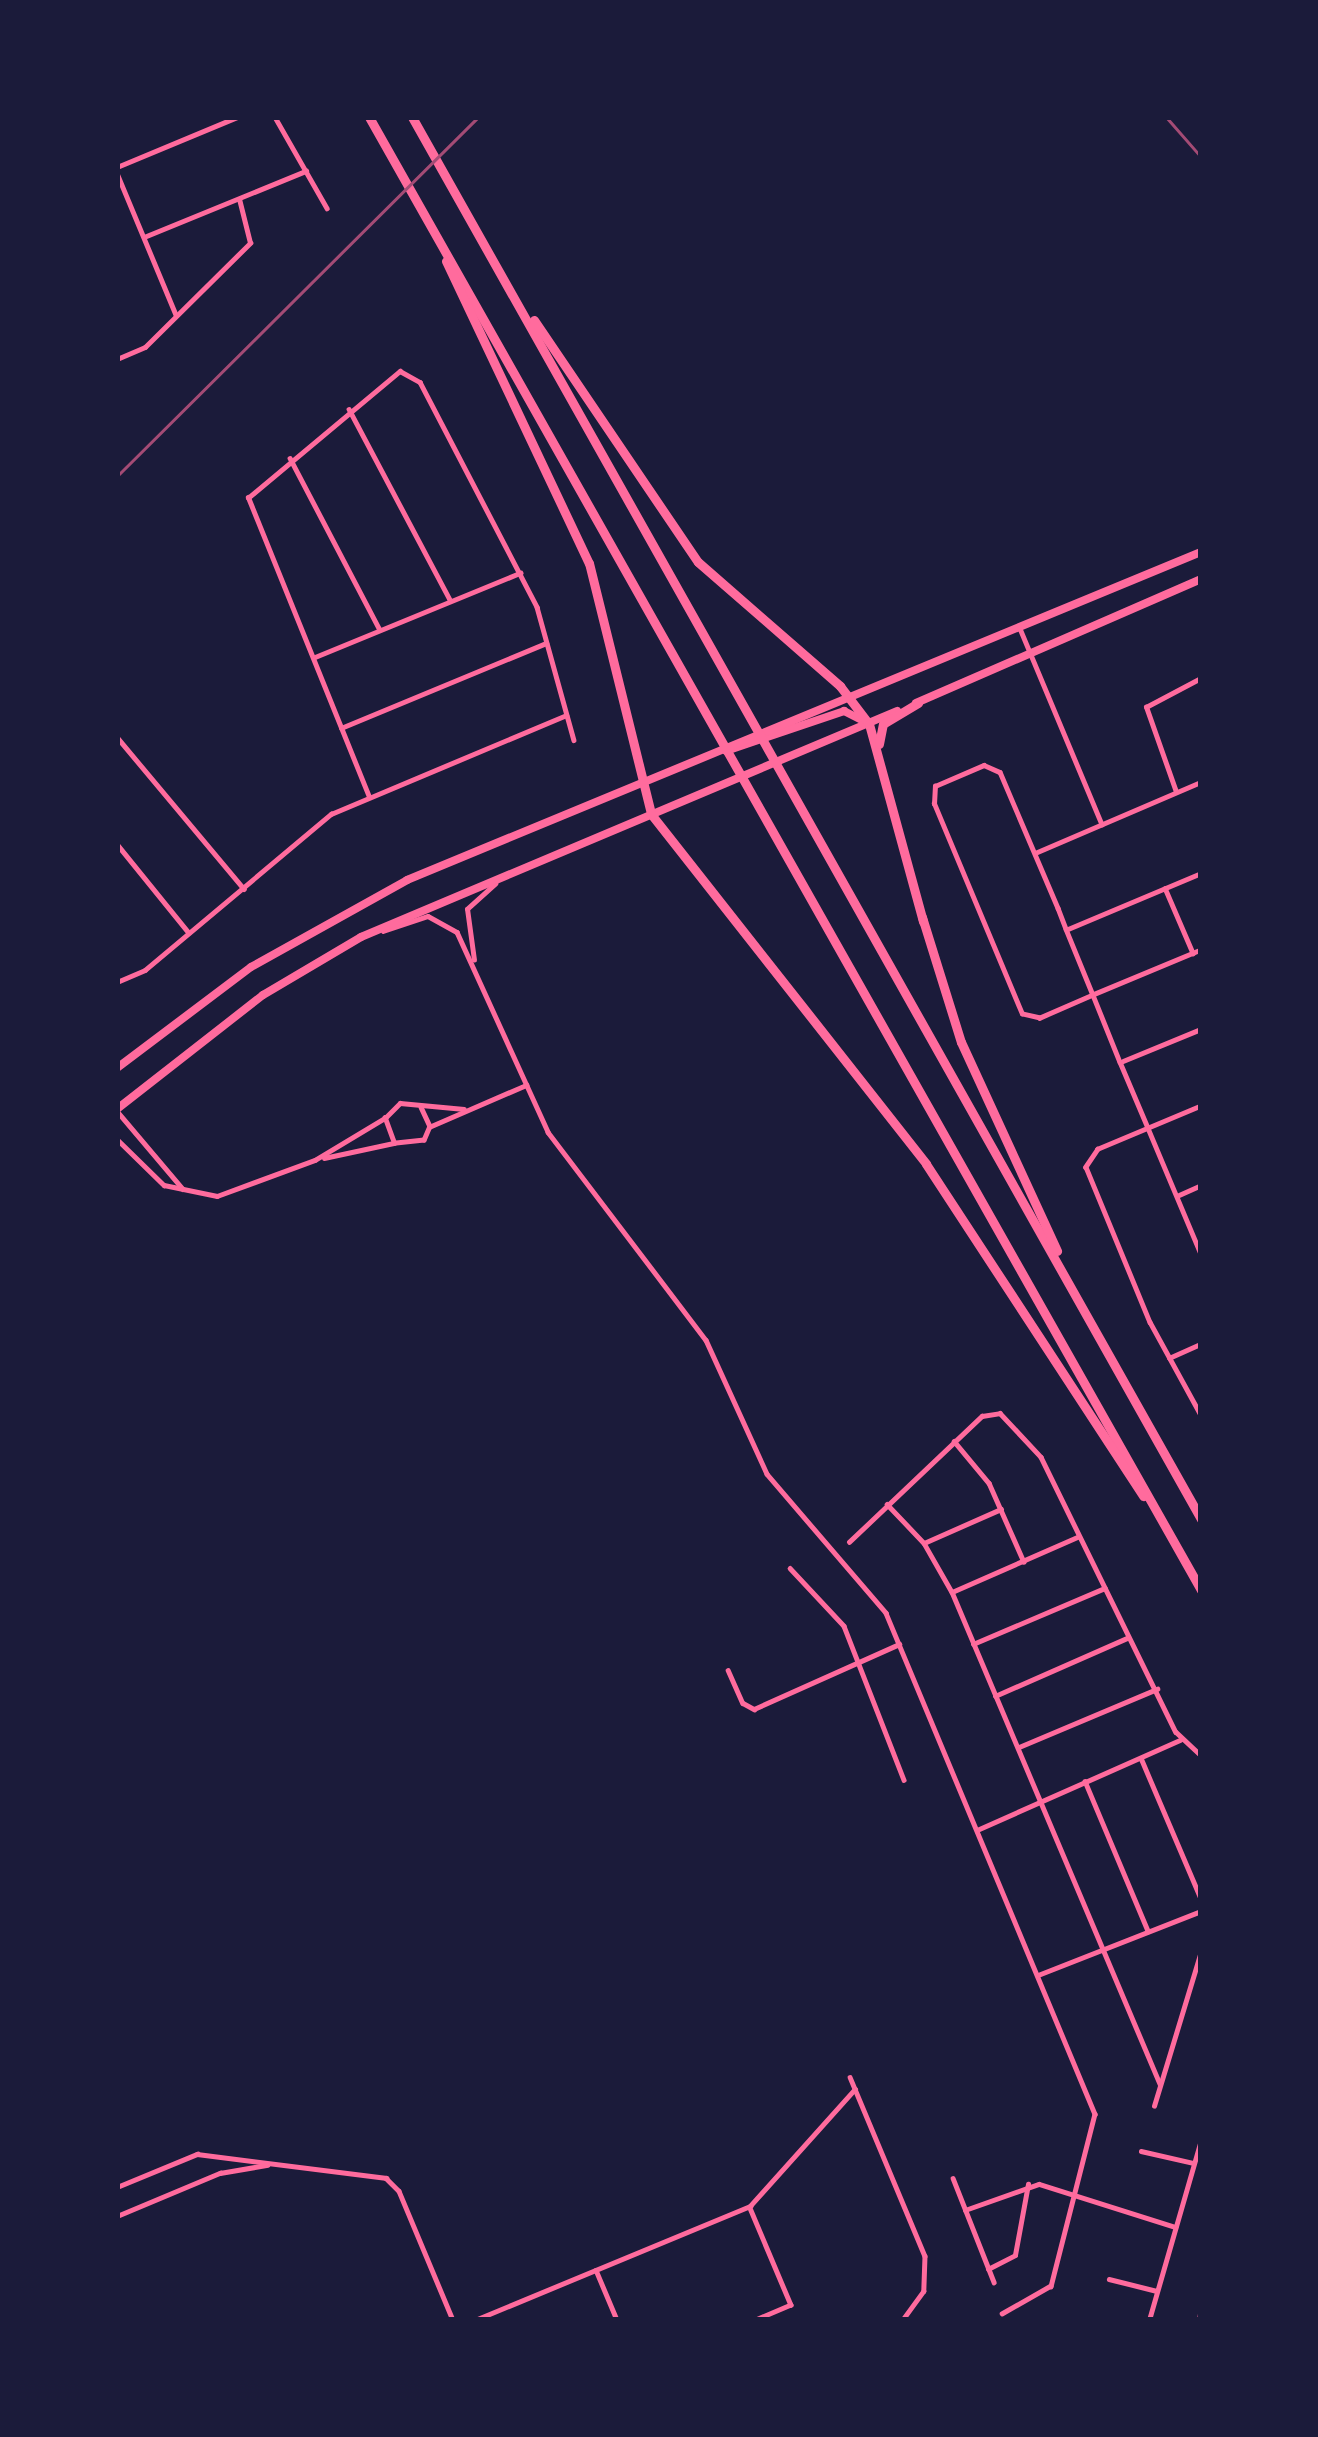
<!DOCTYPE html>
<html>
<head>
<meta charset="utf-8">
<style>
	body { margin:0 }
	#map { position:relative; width:1318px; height:2437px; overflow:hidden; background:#1b1b3a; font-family:"Nunito Sans",sans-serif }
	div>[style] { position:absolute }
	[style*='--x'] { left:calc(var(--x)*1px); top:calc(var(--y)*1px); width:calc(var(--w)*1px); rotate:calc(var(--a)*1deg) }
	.minor>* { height:4.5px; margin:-2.25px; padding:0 2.25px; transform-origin:2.25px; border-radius:2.25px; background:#ff6b9d }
	.secondary>* { height:8px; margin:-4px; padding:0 4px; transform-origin:4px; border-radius:4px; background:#ff6b9d }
	.motorway>* { height:9px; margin:-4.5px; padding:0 4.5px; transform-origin:4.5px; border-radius:4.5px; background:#ff6b9d }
	.rail>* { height:3px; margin:-1.5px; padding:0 1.5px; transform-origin:1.5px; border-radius:1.5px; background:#a44b75 }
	span { translate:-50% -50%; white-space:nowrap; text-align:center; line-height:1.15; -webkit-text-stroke:12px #1b1b3a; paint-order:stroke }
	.frame { position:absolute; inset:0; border:120px solid #1b1b3a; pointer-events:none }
</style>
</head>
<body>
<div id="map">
	<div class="minor">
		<div style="--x:275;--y:117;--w:105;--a:60.3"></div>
		<div style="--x:117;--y:167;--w:130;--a:-22.6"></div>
		<div style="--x:117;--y:173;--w:154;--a:67.4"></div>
		<div style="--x:144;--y:237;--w:175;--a:-22.2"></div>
		<div style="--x:117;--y:359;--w:30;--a:-23"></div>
		<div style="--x:145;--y:347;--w:148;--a:-44.7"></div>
		<div style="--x:250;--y:243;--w:45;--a:-104"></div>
		<div style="--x:349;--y:409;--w:216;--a:62.1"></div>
		<div style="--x:290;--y:458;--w:192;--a:62.4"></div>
		<div style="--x:1019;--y:626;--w:215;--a:67.3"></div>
		<div style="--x:315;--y:657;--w:222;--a:-22.3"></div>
		<div style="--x:341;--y:728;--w:222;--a:-22.5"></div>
		<div style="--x:117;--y:737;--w:198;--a:50.1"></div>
		<div style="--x:1176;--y:792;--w:90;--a:-109.4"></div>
		<div style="--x:1146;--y:707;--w:62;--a:-27.8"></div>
		<div style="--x:369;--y:797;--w:323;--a:-112"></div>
		<div style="--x:248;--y:498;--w:198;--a:-39.9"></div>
		<div style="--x:400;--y:371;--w:23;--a:29"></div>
		<div style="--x:420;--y:382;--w:254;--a:62.5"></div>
		<div style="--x:537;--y:607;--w:138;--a:74.5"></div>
		<div style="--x:117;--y:844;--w:114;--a:51"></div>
		<div style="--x:1035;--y:853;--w:181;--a:-23.2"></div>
		<div style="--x:1165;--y:888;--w:71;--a:66.7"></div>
		<div style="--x:1068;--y:929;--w:144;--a:-22.8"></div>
		<div style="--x:383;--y:931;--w:47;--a:-18.4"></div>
		<div style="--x:428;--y:916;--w:33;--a:29"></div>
		<div style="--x:457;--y:932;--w:220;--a:65.5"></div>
		<div style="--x:548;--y:1132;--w:261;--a:52.8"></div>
		<div style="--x:706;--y:1340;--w:147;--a:65.5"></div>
		<div style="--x:767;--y:1474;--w:183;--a:49.4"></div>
		<div style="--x:886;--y:1613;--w:543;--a:67.36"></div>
		<div style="--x:1095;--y:2114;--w:178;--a:104.3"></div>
		<div style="--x:1051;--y:2286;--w:56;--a:150.3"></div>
		<div style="--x:1201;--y:950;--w:117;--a:157.4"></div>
		<div style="--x:1093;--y:995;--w:58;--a:156.5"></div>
		<div style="--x:1040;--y:1018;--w:18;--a:-167"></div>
		<div style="--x:1022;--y:1014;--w:228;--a:-112.7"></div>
		<div style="--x:934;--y:804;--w:18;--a:-87"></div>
		<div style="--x:935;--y:786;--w:53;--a:-23.2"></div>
		<div style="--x:984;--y:765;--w:17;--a:24"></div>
		<div style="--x:1000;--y:772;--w:148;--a:66.9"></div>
		<div style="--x:1058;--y:908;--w:22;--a:69"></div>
		<div style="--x:1066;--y:929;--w:71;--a:67.8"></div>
		<div style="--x:1093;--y:995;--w:72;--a:68.1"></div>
		<div style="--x:1120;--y:1062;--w:72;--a:67"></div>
		<div style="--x:1148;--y:1128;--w:137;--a:67.2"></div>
		<div style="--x:474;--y:960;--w:51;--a:-97.8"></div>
		<div style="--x:467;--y:909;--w:38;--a:-42"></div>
		<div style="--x:117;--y:982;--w:30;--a:-23"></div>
		<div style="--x:145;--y:970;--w:243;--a:-40"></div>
		<div style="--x:331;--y:814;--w:255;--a:-22.8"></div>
		<div style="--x:1123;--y:1061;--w:84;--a:-22.3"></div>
		<div style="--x:1201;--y:1106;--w:112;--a:157.3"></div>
		<div style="--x:1098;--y:1149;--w:22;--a:124"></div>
		<div style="--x:1086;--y:1167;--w:168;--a:67.6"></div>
		<div style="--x:1150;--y:1322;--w:106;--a:61.3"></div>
		<div style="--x:421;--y:1107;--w:21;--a:65"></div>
		<div style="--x:430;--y:1126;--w:15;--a:113"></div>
		<div style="--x:424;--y:1140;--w:30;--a:174"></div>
		<div style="--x:394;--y:1143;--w:27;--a:-110"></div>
		<div style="--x:385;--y:1118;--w:21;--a:-45"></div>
		<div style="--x:400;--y:1103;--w:64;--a:5.4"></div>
		<div style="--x:117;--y:1111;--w:102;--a:49.8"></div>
		<div style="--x:429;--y:1127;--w:106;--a:-23.4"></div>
		<div style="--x:117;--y:1139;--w:66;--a:44.4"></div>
		<div style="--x:164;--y:1185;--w:54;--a:11.7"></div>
		<div style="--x:217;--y:1196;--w:104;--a:-20.2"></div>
		<div style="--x:315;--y:1160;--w:82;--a:-31"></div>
		<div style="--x:324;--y:1158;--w:72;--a:-12.1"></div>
		<div style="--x:1179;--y:1195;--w:24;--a:-24"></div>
		<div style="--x:1169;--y:1358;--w:35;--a:-24"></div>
		<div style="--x:954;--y:1441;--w:55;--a:50.2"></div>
		<div style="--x:989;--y:1483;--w:86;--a:66.1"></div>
		<div style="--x:887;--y:1504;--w:54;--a:46.5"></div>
		<div style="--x:924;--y:1543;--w:56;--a:60.3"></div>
		<div style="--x:952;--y:1592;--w:534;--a:67.08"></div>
		<div style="--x:849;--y:1542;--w:183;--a:-43.5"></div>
		<div style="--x:982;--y:1416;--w:18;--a:-9"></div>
		<div style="--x:1000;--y:1413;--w:60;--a:47"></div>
		<div style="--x:1041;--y:1457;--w:306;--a:63.9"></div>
		<div style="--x:1176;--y:1732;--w:34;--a:43"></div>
		<div style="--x:924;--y:1543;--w:84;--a:-23.8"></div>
		<div style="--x:790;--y:1568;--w:79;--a:47"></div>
		<div style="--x:844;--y:1626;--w:165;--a:68.7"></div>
		<div style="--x:952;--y:1592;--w:137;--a:-23.7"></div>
		<div style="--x:973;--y:1644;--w:143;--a:-23"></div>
		<div style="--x:728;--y:1670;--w:36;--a:66"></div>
		<div style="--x:743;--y:1703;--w:13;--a:29"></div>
		<div style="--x:754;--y:1709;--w:159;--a:-24.1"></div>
		<div style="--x:995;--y:1696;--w:144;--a:-23.7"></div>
		<div style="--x:1019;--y:1747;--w:150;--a:-22.8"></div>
		<div style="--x:1141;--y:1758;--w:153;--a:66.9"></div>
		<div style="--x:1085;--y:1781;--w:163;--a:67.2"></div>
		<div style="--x:977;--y:1830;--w:222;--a:-23.9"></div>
		<div style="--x:1038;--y:1975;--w:175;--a:-21.4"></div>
		<div style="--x:850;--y:2077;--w:194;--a:67.3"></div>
		<div style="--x:925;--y:2256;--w:35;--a:92"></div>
		<div style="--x:924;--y:2291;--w:36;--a:126"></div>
		<div style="--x:1154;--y:2106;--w:162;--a:-73.1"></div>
		<div style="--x:1141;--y:2151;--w:54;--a:12.8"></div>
		<div style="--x:953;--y:2178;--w:112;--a:68.5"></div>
		<div style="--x:117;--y:2187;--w:87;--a:-22.4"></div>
		<div style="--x:197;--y:2154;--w:191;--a:7.2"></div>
		<div style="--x:386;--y:2178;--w:18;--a:45"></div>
		<div style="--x:399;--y:2191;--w:140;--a:67.3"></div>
		<div style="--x:750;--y:2208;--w:105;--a:67.1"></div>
		<div style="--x:791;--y:2305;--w:39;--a:157"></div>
		<div style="--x:965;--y:2210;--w:78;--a:-19.4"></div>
		<div style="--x:1039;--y:2184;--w:143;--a:17.5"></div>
		<div style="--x:117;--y:2216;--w:112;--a:-22.7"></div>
		<div style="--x:220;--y:2173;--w:48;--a:-9.7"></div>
		<div style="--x:988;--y:2269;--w:30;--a:-27"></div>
		<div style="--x:1015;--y:2255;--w:72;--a:-79.6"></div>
		<div style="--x:596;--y:2270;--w:54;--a:67.2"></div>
		<div style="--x:1109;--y:2279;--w:49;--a:14"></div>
		<div style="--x:475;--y:2320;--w:298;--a:-22.5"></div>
		<div style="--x:750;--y:2206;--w:157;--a:-48.1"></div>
		<div style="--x:1149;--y:2320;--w:187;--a:-73.9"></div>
		<div style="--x:1199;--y:2320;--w:12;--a:-81"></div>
	</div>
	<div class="secondary">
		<div style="--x:916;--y:703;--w:311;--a:-23.5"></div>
		<div style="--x:726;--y:751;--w:125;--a:-18.7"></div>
		<div style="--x:844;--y:711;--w:22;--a:27"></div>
		<div style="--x:117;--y:1068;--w:168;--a:-37"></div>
		<div style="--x:251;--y:967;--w:179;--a:-29.1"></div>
		<div style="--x:407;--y:880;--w:859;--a:-22.45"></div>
		<div style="--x:117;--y:1109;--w:185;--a:-38"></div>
		<div style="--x:263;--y:995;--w:114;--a:-30.6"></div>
		<div style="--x:361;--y:937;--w:582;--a:-22.86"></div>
	</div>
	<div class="motorway">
		<div style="--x:369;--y:117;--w:1692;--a:60.54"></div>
		<div style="--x:412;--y:117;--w:1609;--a:60.63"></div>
		<div style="--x:446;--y:261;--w:334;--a:64.7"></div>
		<div style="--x:589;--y:563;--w:259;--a:76.1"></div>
		<div style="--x:651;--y:814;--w:445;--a:51.8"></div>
		<div style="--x:926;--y:1164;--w:397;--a:56.8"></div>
		<div style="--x:534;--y:320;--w:292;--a:55.9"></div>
		<div style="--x:698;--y:562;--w:189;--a:41.1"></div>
		<div style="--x:840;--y:686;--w:48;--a:52.7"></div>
		<div style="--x:869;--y:724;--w:205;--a:74.7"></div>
		<div style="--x:879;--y:744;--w:20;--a:-79"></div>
		<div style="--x:883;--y:724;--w:41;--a:-31"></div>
		<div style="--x:922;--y:917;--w:131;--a:72.7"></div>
		<div style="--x:961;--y:1042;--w:230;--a:65.3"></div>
	</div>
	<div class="rail">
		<div style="--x:1166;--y:117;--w:53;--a:48.8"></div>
		<div style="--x:117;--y:476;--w:509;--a:-44.84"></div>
	</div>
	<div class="frame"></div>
</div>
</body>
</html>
